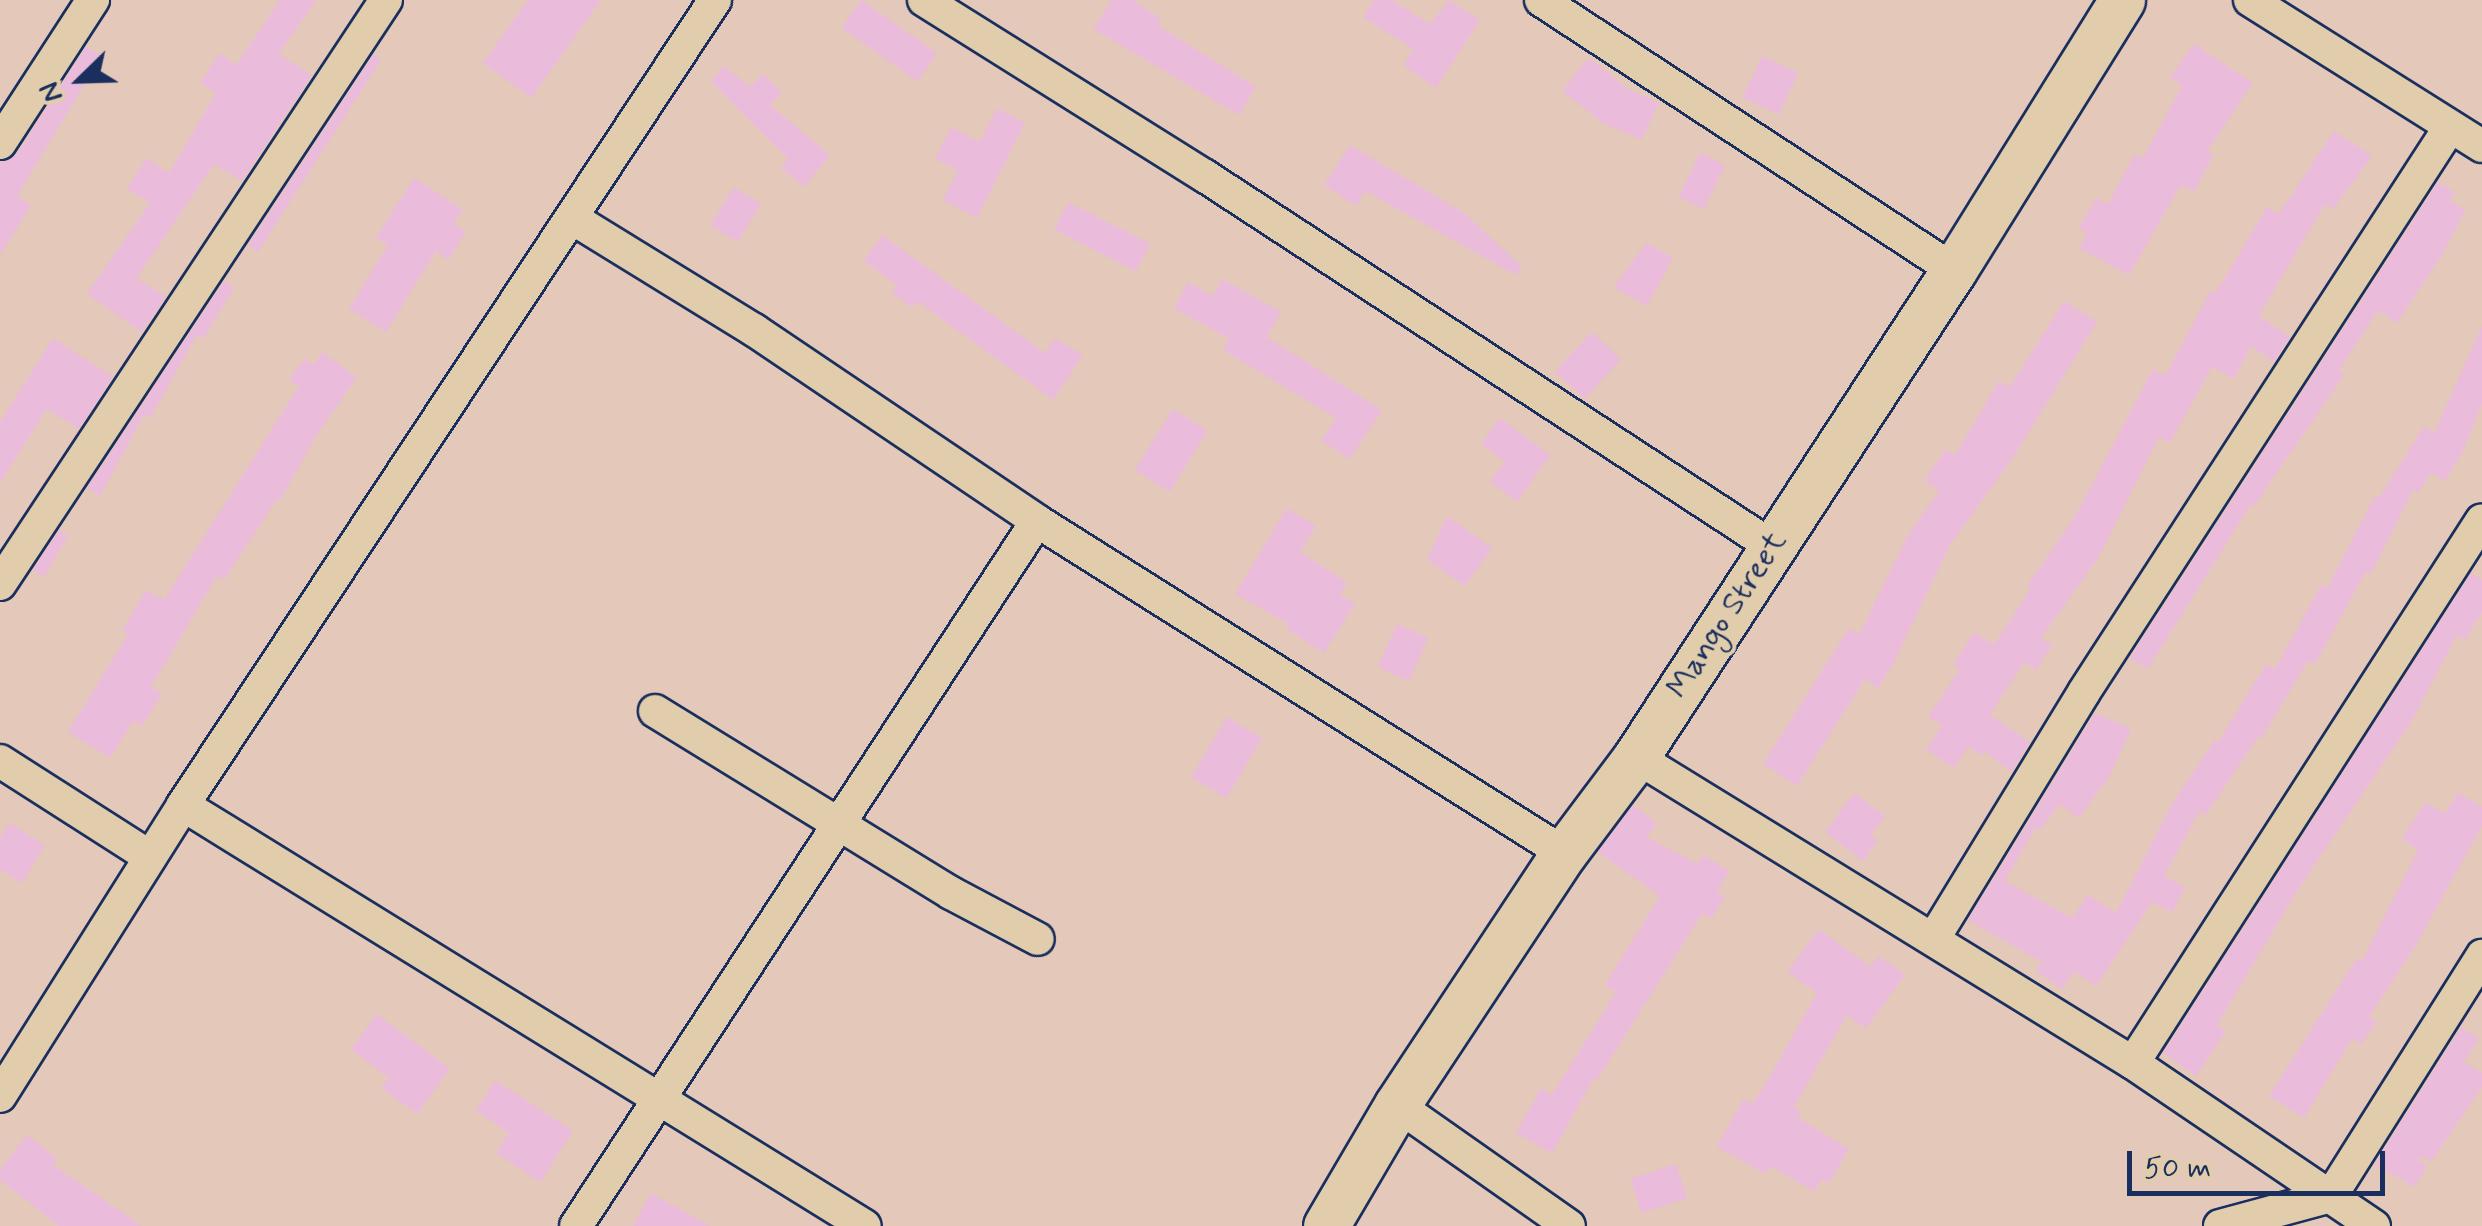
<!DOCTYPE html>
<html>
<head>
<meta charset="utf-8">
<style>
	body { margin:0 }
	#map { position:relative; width:2482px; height:1226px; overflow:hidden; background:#e4c8ba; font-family:Mynerve,sans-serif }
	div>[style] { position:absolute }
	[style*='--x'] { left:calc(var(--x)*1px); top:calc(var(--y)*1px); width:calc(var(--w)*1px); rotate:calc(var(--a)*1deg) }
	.building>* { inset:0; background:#ebbbdc; transform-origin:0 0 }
	.roads { filter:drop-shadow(2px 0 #1b2f5e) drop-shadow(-2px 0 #1b2f5e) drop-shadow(0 2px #1b2f5e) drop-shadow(0 -2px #1b2f5e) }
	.minor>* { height:32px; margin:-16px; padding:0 16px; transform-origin:16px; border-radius:16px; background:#e1cdac }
	.secondary>* { height:45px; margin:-22.5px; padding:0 22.5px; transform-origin:22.5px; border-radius:22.5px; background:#e1cdac }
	span { translate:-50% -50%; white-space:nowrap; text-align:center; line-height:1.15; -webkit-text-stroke:8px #e1cdac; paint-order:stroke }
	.street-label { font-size:32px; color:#1b2f5e }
	.north { position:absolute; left:30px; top:30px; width:100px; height:100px; -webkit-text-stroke:8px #e1cdac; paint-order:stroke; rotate:247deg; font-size:28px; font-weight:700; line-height:40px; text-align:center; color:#1b2f5e }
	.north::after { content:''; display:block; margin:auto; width:35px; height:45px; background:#1b2f5e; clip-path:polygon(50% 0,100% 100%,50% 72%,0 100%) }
	.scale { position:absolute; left:2127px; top:1151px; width:258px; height:45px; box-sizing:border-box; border:5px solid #1b2f5e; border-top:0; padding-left:12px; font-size:30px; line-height:35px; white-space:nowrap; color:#1b2f5e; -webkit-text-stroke:8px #e1cdac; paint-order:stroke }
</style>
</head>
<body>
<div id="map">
	<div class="building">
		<div style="clip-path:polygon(280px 0,316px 0,279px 54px,312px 75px,242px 181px,214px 164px,136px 279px,166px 296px,142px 332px,87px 294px,150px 203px,127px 189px,146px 158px,169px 173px,216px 93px,200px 83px,220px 53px,236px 65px)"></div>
		<div style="clip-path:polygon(528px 0,601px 0,531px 98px,483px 63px)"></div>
		<div style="left:861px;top:0;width:93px;height:34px;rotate:35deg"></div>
		<div style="clip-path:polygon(1112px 0,1133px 0,1161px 19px,1157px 25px,1256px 87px,1239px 115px,1093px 29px)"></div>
		<div style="clip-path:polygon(1374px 0,1392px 0,1430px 24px,1449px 0,1480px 20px,1436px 88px,1403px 65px,1413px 49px,1363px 17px)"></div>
		<div style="clip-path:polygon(2194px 44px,2253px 83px,2207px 151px,2214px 154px,2194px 192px,2181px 185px,2129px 275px,2079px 248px,2087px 233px,2079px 228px,2096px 198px,2108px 204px,2135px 154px,2143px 158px,2182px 86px,2170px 78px)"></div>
		<div style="clip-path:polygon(86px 47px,102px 56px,17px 196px,31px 206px,0 255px,0 163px,17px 154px)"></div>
		<div style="clip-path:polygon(374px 54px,381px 60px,258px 252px,248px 245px)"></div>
		<div style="left:1762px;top:56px;width:40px;height:46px;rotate:25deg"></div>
		<div style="clip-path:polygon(1589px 58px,1628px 89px,1659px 103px,1642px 140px,1603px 123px,1562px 91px)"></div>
		<div style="clip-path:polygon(724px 66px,750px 87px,763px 74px,782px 93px,770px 105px,830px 155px,804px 187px,781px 167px,788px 159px,711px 81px)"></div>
		<div style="clip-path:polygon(997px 108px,1025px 123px,977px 218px,943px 200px,958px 170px,935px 159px,951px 127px,980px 142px)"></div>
		<div style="clip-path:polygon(2334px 131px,2372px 156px,2333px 209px,2325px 204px,2259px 316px,2290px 337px,2274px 362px,2251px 346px,2234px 379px,2212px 367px,2170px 443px,2159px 437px,2098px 558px,2041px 638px,2052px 645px,2036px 670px,2024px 662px,1990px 715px,2030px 742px,2012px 772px,1985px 752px,1983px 756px,1968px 747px,1954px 768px,1926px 750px,1942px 725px,1928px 717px,1960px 669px,1953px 665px,1974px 632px,1994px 645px,2031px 588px,2027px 586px,2076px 515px,2153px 369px,2165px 376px,2211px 290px,2216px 293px,2267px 207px,2279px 214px)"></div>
		<div style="clip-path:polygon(1350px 145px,1464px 213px,1522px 267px,1516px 275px,1365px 191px,1356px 206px,1324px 185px)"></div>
		<div style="left:1700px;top:153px;width:28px;height:49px;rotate:26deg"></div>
		<div style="clip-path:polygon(414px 178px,463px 210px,454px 224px,466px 232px,448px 260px,436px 251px,386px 332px,349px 309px,388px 245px,376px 238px)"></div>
		<div style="clip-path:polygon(2438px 182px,2455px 192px,2450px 201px,2466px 210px,2442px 255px,2397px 323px,2378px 310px,2339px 370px,2345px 374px,2254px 506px,2251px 504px,2148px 669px,2130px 658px)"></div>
		<div style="left:734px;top:187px;width:32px;height:45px;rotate:32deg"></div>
		<div style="left:1068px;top:202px;width:92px;height:31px;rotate:27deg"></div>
		<div style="clip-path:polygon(882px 235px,1045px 353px,1055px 338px,1083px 355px,1053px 400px,917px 301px,913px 308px,892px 293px,897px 285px,864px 261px)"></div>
		<div style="clip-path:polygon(1646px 243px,1673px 258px,1647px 306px,1614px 287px)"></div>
		<div style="clip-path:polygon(1222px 279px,1281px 312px,1267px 337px,1382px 410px,1350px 459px,1321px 441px,1336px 418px,1223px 350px,1229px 339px,1174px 308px,1188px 282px,1213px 296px)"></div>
		<div style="clip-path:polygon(224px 281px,234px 288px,203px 339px,197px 335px,150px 418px,144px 415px,100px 496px,87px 488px)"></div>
		<div style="clip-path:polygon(2064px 301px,2097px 322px,2014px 456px,1950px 545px,1893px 664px,1878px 688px,1865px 679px,1797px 786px,1763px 764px,1849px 628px,1859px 635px,1907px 537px,1939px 491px,1924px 481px,1946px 449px,1955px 455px,1999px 381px,2010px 387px)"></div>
		<div style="clip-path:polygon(2482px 326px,2482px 404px,2463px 451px,2445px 481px,2431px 473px,2418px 493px,2413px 490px,2371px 574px,2366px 571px,2315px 664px,2308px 661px,2261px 739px,2258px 737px,2205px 816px,2199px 811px,2164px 876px,2185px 887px,2172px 912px,2152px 902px,2096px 986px,2074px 971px,2062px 989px,2036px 971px,2042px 962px,1968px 920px,2095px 713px,2131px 729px,2109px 777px,2079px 818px,2060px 804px,2040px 830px,2036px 827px,2005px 881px,2072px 918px,2088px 895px,2116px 913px,2172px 804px,2215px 740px,2218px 742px,2266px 664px,2275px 669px,2321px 585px,2327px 588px,2375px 496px,2379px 498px,2424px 426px,2434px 433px)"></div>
		<div style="left:1592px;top:332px;width:40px;height:54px;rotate:43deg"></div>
		<div style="clip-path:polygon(53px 338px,113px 377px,79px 429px,47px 409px,0 483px,0 422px)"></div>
		<div style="clip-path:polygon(322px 352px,357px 377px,316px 436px,280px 501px,277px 499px,224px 580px,217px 576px,151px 687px,162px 694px,142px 726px,133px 721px,110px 758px,68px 732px,128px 634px,122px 631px,146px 590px,164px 600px,299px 386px,289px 380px,304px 359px,314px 365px)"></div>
		<div style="left:1173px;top:409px;width:41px;height:72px;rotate:32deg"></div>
		<div style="clip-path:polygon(1500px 418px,1550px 455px,1517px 502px,1490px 482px,1505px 462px,1481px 444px)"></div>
		<div style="clip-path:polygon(1287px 508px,1316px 526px,1300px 552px,1347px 582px,1340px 594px,1355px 604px,1324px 653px,1286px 629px,1289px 624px,1235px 594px)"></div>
		<div style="clip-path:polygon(1447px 516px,1492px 548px,1465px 586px,1427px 560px)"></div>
		<div style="clip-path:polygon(59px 530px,68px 536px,44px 577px,33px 570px)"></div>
		<div style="clip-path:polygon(2471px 573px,2482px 580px,2482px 613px,2465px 640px,2457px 635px,2411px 722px,2297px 891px,2217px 1025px,2226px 1031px,2196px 1076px,2163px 1053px)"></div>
		<div style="left:1397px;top:624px;width:34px;height:47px;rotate:24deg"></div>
		<div style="left:1227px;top:717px;width:41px;height:70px;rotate:31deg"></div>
		<div style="clip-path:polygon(2458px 792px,2482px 807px,2482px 826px,2416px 945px,2369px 1017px,2377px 1022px,2361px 1045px,2352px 1039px,2304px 1118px,2269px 1096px,2357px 958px,2362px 961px,2418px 850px,2402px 839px,2425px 802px,2444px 814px)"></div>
		<div style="clip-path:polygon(1854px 793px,1885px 816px,1871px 835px,1878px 840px,1863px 861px,1825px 832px)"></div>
		<div style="clip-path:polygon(1633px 805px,1657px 823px,1647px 837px,1697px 864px,1703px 855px,1729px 871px,1717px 892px,1725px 897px,1711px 919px,1702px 914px,1597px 1080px,1594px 1078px,1552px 1153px,1516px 1133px,1541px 1088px,1552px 1095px,1616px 992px,1605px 985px,1660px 896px,1598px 852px)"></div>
		<div style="clip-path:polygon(9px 823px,45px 845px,22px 883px,0 870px,0 838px)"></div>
		<div style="clip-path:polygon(1819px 929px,1871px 967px,1878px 956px,1905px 975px,1866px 1029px,1847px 1015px,1794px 1107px,1801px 1111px,1797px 1117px,1849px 1149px,1829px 1183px,1822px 1179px,1814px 1192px,1771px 1166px,1766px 1174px,1717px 1147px,1743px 1099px,1752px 1104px,1762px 1090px,1817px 993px,1787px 972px)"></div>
		<div style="clip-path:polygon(377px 1014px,450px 1069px,417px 1114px,381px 1088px,389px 1078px,351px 1049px)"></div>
		<div style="clip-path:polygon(2461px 1027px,2479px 1039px,2464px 1062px,2482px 1073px,2482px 1087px,2431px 1162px,2422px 1156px,2419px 1161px,2427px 1166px,2414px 1187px,2375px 1164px)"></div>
		<div style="clip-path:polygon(495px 1080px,573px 1131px,540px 1182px,496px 1153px,509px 1133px,476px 1111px)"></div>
		<div style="clip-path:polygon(27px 1135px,57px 1159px,53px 1165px,142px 1226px,59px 1226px,0 1180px,0 1170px)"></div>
		<div style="left:1676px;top:1164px;width:36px;height:48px;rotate:72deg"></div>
		<div style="clip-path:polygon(651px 1193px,710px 1226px,633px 1226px)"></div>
	</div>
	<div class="roads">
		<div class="minor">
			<div style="--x:924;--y:0;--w:332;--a:32.1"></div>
			<div style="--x:1205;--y:176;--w:675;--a:33.15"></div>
			<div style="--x:1541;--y:0;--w:493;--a:33.2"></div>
			<div style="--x:2250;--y:0;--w:274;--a:32.2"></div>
			<div style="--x:0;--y:143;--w:171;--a:-57"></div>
			<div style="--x:572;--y:218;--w:214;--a:31.6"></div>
			<div style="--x:754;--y:330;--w:341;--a:34"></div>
			<div style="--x:1037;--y:521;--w:623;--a:32.21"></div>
			<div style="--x:0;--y:584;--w:700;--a:-56.54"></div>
			<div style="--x:655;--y:711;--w:347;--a:31.6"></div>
			<div style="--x:951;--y:893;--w:98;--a:27.9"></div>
			<div style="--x:1636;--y:757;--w:584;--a:31.62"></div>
			<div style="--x:2133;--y:1063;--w:291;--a:34.1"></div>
			<div style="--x:0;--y:761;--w:178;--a:32.6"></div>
			<div style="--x:183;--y:805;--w:801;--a:31.69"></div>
			<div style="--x:1934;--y:938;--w:288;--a:-58.6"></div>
			<div style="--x:2084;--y:692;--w:673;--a:-57.07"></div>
			<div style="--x:2133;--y:1063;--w:645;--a:-57.27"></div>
			<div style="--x:0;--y:1096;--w:344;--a:-57.8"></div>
			<div style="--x:183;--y:805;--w:965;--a:-56.54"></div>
			<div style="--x:1397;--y:1105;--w:210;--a:35.1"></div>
			<div style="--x:576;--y:1226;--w:842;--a:-56.82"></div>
			<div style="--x:2220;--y:1226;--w:115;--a:-15.1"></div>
			<div style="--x:2331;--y:1196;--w:284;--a:-57.8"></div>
		</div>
		<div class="secondary">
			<div style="--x:1326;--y:1226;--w:140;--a:-59.6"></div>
			<div style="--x:1397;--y:1105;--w:302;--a:-56.5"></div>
			<div style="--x:1564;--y:853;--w:120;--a:-53.1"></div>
			<div style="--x:1636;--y:757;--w:582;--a:-56.86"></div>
			<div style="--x:1954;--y:270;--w:318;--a:-58.1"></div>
		</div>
	</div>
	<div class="street-label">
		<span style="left:1727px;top:615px;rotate:-57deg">Mango Street</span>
	</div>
	<div class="north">N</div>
	<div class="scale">50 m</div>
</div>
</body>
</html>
